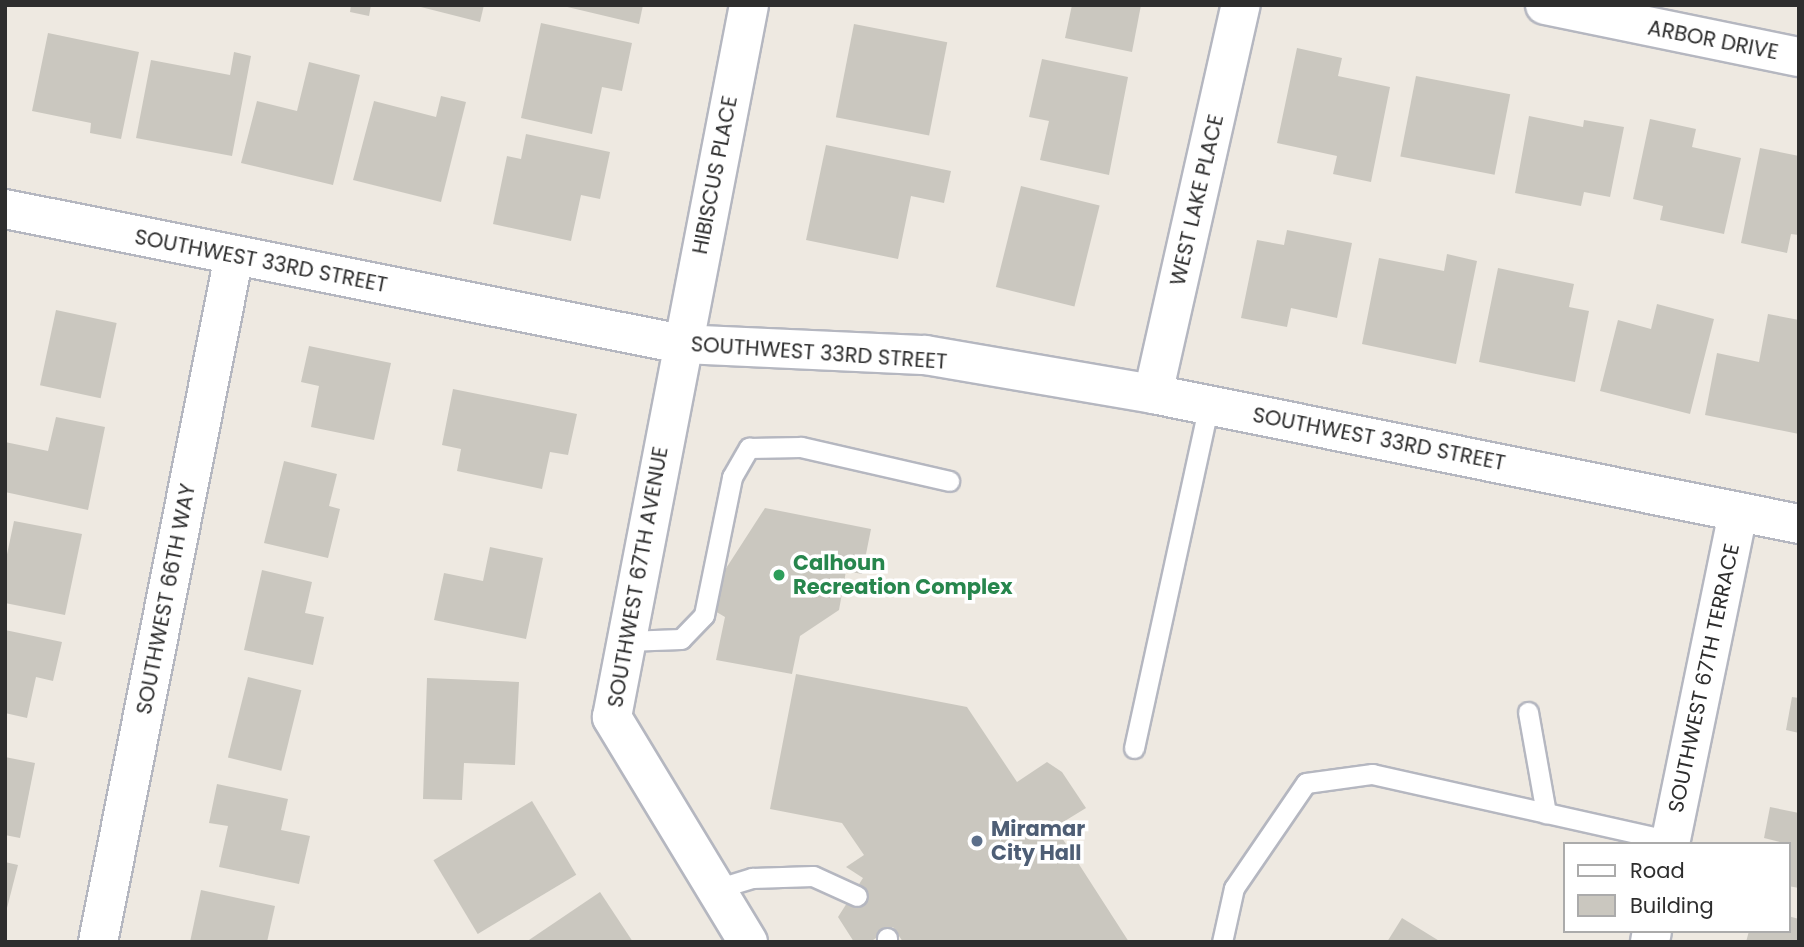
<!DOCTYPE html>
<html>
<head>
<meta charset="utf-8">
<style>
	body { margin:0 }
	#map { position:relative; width:1804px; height:947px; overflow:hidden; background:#eee9e1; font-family:Poppins,sans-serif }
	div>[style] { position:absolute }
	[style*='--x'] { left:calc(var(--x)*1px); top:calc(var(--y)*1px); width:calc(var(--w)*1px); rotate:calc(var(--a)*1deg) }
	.building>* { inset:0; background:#cac7bf; transform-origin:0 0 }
	.roads { filter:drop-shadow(2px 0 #b5b7c0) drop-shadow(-2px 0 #b5b7c0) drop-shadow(0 2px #b5b7c0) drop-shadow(0 -2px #b5b7c0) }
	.service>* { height:19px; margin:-9.5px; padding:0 9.5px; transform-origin:9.5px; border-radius:9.5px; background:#fff }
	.minor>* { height:38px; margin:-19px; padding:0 19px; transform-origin:19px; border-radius:19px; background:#fff }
	.dots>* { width:19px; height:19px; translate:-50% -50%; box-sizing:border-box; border:4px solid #fff; border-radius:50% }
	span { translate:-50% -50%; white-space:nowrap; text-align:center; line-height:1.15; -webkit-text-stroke:7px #fff; paint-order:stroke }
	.street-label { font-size:21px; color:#2e2e2e }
	.leisure-label { font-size:21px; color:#27864d; font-weight:700 }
	.left { translate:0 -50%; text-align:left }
	.service-label { font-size:21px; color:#4e5e75; font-weight:700 }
	.frame { position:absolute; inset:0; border:7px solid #2e2e2e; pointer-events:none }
	.legend { position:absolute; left:1563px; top:842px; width:228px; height:91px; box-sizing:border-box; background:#fff; border:2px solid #ababab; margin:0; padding:9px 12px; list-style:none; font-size:21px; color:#2e2e2e }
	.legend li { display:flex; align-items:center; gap:14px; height:35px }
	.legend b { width:35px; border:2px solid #ababab }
</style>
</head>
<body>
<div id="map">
	<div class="building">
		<div style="clip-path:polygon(351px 5px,371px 5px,369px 16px,350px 12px)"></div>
		<div style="clip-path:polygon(413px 5px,484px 5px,480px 22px)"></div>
		<div style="clip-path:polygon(559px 5px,643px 5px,639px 24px)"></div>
		<div style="clip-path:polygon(1072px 5px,1141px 5px,1132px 52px,1065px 38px)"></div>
		<div style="clip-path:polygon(541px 23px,632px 43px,622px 91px,602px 87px,592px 134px,521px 118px)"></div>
		<div style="left:854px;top:24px;width:95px;height:95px;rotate:11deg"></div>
		<div style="clip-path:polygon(48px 33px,139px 52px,121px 139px,90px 133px,91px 123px,32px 111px)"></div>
		<div style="clip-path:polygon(1297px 48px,1342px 58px,1338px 76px,1390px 87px,1371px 182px,1333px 174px,1337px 156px,1277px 143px)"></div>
		<div style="clip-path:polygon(234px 52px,251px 56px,232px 156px,136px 138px,151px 60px,230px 75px)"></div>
		<div style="clip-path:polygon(1042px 59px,1128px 77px,1109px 175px,1040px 160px,1049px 121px,1029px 117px)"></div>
		<div style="clip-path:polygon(309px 62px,360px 75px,333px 185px,241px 163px,257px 101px,297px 111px)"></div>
		<div style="left:1416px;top:76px;width:96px;height:82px;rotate:11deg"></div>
		<div style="clip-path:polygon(441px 96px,466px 102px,441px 202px,353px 180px,374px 101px,436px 117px)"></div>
		<div style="clip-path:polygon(1529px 116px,1583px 127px,1584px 120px,1624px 127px,1610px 197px,1584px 192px,1581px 206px,1515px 193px)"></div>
		<div style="clip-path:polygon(1650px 119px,1696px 129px,1692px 147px,1741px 158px,1724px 234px,1660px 220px,1663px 206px,1633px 199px)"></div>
		<div style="clip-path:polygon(526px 134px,610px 152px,600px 199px,581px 195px,571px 241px,493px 224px,507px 156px,521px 159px)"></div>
		<div style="clip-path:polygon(826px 145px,951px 171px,944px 203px,911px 196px,898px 259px,806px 240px)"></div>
		<div style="clip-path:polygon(1760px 148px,1799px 156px,1799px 235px,1791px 234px,1787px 253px,1741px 243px)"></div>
		<div style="left:1021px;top:186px;width:81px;height:104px;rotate:14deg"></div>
		<div style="clip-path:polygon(1287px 230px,1352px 243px,1337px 318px,1291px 308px,1287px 327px,1241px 318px,1257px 240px,1284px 245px)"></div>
		<div style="clip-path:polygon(1447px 254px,1477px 261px,1456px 364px,1362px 344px,1379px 258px,1444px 271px)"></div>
		<div style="clip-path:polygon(1498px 268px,1574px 284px,1569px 307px,1589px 311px,1575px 382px,1479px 362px)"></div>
		<div style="clip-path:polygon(1657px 304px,1714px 319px,1690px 414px,1600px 391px,1618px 320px,1651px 329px)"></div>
		<div style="left:56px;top:310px;width:62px;height:77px;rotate:12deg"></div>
		<div style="clip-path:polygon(1768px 314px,1799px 320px,1799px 434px,1705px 415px,1717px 353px,1759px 362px)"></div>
		<div style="clip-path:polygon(309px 346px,391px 363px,374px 440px,311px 427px,319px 386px,301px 382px)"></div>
		<div style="clip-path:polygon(453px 389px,577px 414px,568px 455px,550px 452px,542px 489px,457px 471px,461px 449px,442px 445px)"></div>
		<div style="clip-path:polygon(56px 417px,105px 427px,88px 510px,5px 492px,5px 442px,48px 451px)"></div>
		<div style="clip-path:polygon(284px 461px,337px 474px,329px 506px,340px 509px,328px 558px,264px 543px)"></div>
		<div style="clip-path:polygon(765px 508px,871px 529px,862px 574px,846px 571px,839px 610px,800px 636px,792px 674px,716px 660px,725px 617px,703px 604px)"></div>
		<div style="clip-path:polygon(14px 521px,82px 534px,65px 615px,5px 603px,5px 564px)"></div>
		<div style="clip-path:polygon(490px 547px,543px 558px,526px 639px,434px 620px,444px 573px,483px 581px)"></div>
		<div style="clip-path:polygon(262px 570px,312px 582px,305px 613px,324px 617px,313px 665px,244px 650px)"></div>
		<div style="clip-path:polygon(5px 630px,62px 642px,53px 681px,36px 677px,27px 718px,5px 713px)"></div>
		<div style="clip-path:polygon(796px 674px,967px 707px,1017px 782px,1047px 762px,1062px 772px,1086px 808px,1055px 827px,1129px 942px,903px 942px,893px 927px,870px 942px,854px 942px,838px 917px,863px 878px,846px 867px,864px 855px,842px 823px,770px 809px)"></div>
		<div style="left:248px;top:677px;width:55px;height:83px;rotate:14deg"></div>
		<div style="clip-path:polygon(427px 678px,519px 682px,515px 765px,464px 763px,462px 800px,423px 799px)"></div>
		<div style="clip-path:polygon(1792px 697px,1799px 698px,1799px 733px,1786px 730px)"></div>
		<div style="clip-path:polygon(5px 757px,35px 763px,20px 838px,5px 835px)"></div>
		<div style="clip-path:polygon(217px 784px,288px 799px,281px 830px,310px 836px,299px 884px,219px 867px,228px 826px,209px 823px)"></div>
		<div style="left:532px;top:801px;width:86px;height:115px;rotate:59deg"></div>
		<div style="clip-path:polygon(1770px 807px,1799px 813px,1799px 888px,1788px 886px,1788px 844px,1764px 838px)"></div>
		<div style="clip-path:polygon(5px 862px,18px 865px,6px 912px,5px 912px)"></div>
		<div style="clip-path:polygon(201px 890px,275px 906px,267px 942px,190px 942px)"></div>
		<div style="clip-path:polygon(600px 892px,633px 942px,526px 942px)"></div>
		<div style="clip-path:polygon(1788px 916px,1799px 919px,1799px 942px,1746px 942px,1749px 931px,1788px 931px)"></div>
		<div style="clip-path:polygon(1402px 918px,1441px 942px,1387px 942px)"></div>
	</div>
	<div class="roads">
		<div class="service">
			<div style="--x:626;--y:641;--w:55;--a:-2.1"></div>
			<div style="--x:681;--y:639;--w:33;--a:-46"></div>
			<div style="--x:704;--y:615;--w:141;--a:-78.5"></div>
			<div style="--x:732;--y:477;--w:34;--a:-60"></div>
			<div style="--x:749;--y:448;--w:52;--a:-1.1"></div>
			<div style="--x:801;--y:447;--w:152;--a:12.9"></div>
			<div style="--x:1528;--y:712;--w:103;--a:79.9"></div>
			<div style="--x:1134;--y:748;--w:351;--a:-77.7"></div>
			<div style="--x:716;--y:889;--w:38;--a:-17"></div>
			<div style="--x:752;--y:878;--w:61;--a:-1.9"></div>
			<div style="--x:813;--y:876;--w:48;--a:24.4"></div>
			<div style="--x:887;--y:942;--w:4;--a:-90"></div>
			<div style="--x:1222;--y:942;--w:55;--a:-77.5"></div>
			<div style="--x:1234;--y:888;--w:127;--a:-55.6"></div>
			<div style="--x:1306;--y:783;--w:67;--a:-7.8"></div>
			<div style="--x:1372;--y:774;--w:306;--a:12.6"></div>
		</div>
		<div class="minor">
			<div style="--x:1545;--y:5;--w:259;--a:11.6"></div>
			<div style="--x:5;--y:209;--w:689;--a:11.29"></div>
			<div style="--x:681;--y:344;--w:244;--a:2.6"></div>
			<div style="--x:925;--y:355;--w:231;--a:9.7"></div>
			<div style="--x:1153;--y:394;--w:659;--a:11.38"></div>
			<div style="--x:1153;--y:394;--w:399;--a:-77.3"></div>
			<div style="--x:1670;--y:844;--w:339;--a:-78.4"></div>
			<div style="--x:98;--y:942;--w:699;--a:-78.79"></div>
			<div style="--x:748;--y:942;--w:263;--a:-121.2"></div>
			<div style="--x:612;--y:717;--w:725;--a:-79.11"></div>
			<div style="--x:1650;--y:942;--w:11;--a:-80"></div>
		</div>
	</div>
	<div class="dots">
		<div style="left:779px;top:575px;background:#2e9e5b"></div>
		<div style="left:977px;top:841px;background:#5c6f8a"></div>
	</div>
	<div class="street-label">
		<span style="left:1713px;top:40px;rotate:11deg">ARBOR DRIVE</span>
		<span style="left:715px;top:175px;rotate:-79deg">HIBISCUS PLACE</span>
		<span style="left:1197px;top:200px;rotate:-77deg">WEST LAKE PLACE</span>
		<span style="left:261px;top:261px;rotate:11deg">SOUTHWEST 33RD STREET</span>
		<span style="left:819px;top:353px;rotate:4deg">SOUTHWEST 33RD STREET</span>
		<span style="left:1379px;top:439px;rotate:11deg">SOUTHWEST 33RD STREET</span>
		<span style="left:638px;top:577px;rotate:-80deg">SOUTHWEST 67TH AVENUE</span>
		<span style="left:166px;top:599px;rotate:-79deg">SOUTHWEST 66TH WAY</span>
		<span style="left:1704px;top:678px;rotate:-78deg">SOUTHWEST 67TH TERRACE</span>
	</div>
	<div class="leisure-label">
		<span class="left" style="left:793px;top:575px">Calhoun<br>Recreation Complex</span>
	</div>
	<div class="service-label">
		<span class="left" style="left:991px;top:841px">Miramar<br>City Hall</span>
	</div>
	<div class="frame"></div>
	<ul class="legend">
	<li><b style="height:9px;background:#fff"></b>Road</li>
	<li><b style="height:19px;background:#cac7bf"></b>Building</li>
	</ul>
</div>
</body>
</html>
